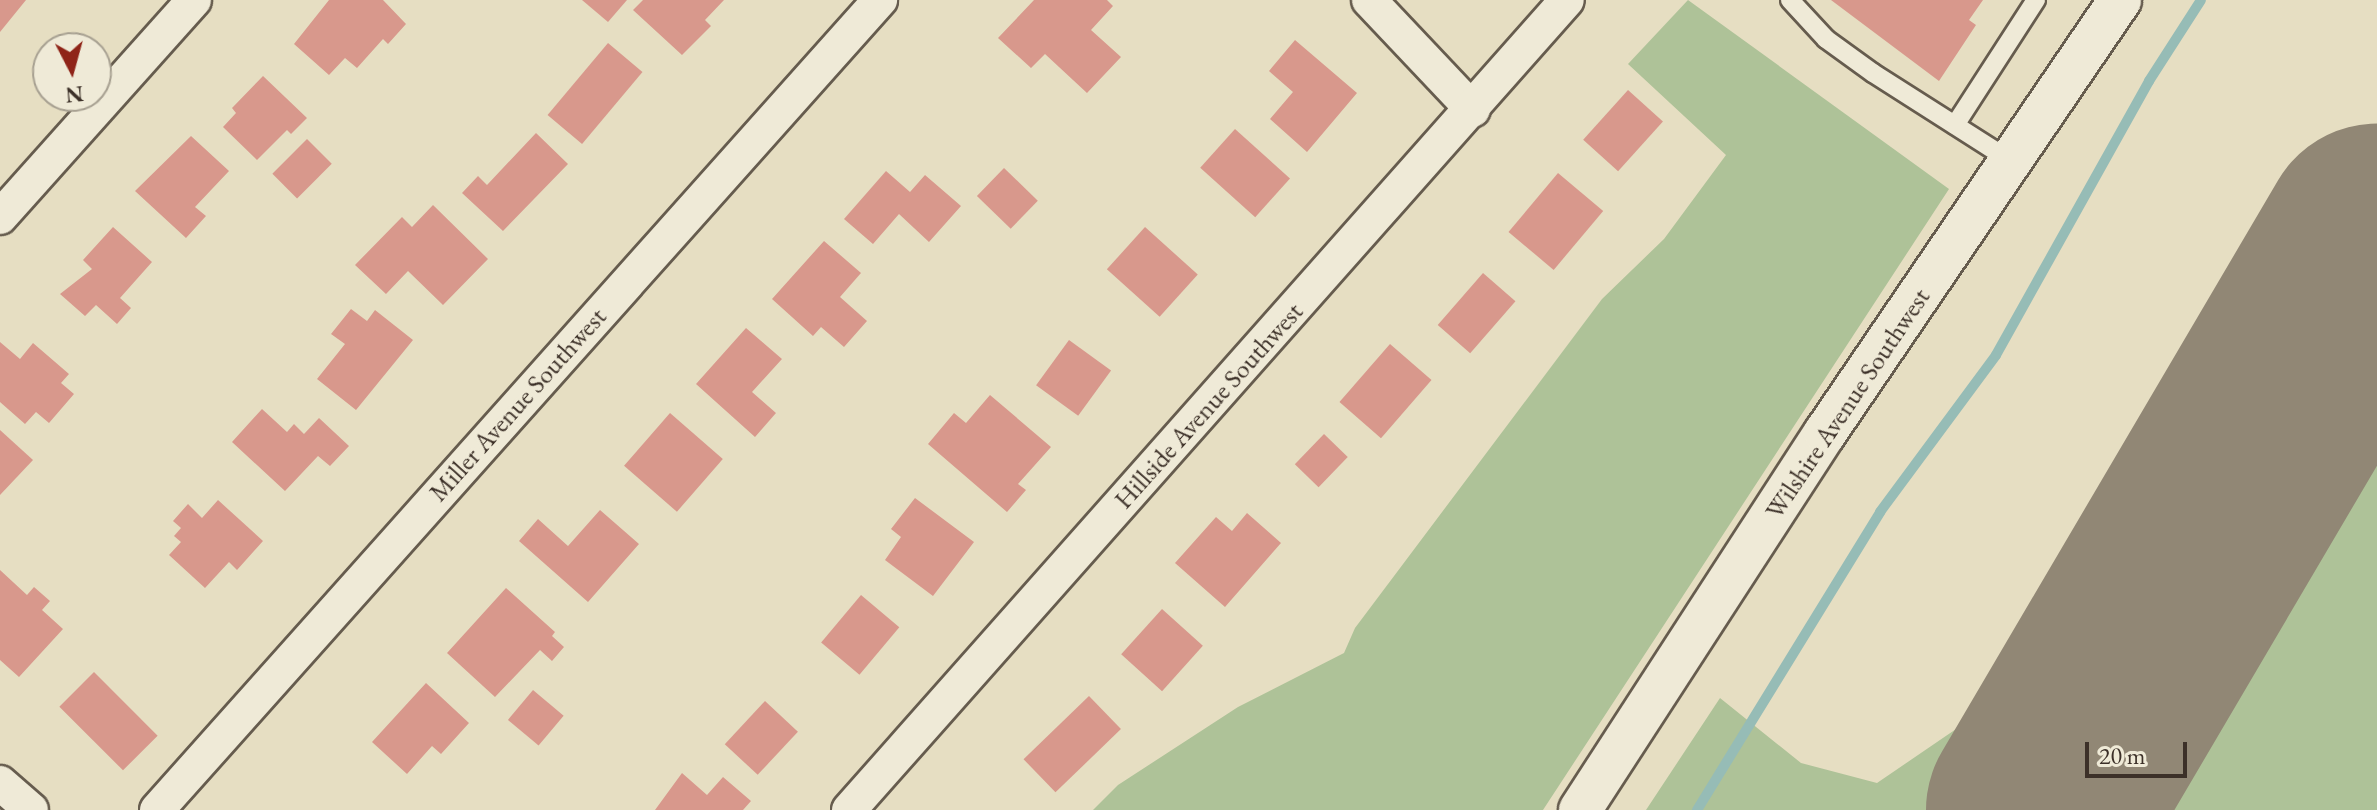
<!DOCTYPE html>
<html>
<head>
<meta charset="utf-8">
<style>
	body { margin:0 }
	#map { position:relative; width:2377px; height:810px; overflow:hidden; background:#e6dec2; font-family:"EB Garamond",serif }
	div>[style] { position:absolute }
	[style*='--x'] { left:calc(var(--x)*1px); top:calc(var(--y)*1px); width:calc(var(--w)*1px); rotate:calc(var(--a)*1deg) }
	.green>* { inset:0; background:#aec298 }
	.stream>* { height:10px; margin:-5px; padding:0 5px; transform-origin:5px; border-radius:5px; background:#96bcb6 }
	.runway>* { height:230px; margin:-115px; padding:0 115px; transform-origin:115px; border-radius:115px; background:#918775 }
	.building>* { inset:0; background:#d8988c; transform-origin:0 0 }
	.roads { filter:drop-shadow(2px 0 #665c4e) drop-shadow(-2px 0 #665c4e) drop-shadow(0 2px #665c4e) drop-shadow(0 -2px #665c4e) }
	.service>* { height:18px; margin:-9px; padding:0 9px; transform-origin:9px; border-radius:9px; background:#efead7 }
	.minor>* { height:34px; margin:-17px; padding:0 17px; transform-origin:17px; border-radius:17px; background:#efead7 }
	.tertiary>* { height:42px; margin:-21px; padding:0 21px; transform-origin:21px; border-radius:21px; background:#efead7 }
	span { translate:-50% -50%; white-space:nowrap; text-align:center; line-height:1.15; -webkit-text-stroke:6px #efead7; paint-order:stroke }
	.street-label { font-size:26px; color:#3c3028 }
	.north { position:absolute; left:32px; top:32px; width:80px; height:80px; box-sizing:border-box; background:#efead7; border:2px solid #a7a091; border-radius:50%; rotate:174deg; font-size:22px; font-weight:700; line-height:32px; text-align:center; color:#3c3028 }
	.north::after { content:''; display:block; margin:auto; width:28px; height:36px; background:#8f2418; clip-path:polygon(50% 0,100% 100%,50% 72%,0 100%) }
	.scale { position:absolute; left:2085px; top:742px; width:102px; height:36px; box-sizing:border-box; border:4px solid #3c3028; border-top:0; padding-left:10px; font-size:24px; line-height:28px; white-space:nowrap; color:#3c3028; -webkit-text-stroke:6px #efead7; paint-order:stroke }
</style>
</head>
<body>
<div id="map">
	<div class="green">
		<div style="clip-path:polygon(1688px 0,1949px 189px,1543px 810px,1093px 810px,1118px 785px,1238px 707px,1344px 653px,1355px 628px,1602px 299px,1664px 239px,1726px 155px,1628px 64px)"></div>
		<div style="clip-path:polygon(2377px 393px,2377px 810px,2138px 810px)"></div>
		<div style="clip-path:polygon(2067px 622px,1996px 766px,1965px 810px,1646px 810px,1720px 698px,1801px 763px,1877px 783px,2003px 697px)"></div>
	</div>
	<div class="stream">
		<div style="--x:1697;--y:810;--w:350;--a:-58.4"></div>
		<div style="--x:1880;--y:512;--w:195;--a:-53.5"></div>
		<div style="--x:1996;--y:355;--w:314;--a:-60.8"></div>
		<div style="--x:2149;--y:81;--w:96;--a:-57.3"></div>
	</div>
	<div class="runway">
		<div style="--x:2041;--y:810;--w:663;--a:-59.53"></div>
	</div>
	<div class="building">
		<div style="clip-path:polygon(0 0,26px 0,0 32px)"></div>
		<div style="clip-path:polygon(329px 0,383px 0,406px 24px,388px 44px,383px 39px,357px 68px,345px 58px,329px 75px,294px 44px)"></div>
		<div style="clip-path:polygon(582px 0,627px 0,608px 22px)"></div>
		<div style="clip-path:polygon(643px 0,724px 0,705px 20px,711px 26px,682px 55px,633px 10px)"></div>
		<div style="clip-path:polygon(1034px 0,1107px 0,1113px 6px,1091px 30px,1121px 57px,1087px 93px,1045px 54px,1031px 68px,998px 38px)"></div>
		<div style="clip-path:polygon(1831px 0,1983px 0,1969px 20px,1976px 25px,1939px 81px)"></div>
		<div style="clip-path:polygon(1295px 40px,1357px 93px,1307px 152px,1270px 119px,1293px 92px,1269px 71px)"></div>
		<div style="left:608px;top:43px;width:45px;height:94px;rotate:40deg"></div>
		<div style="clip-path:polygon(263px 76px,307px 118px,291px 134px,287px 130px,257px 160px,223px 127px,236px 113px,232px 108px)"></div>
		<div style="left:1628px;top:90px;width:47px;height:67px;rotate:42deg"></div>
		<div style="left:1235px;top:129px;width:74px;height:52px;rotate:42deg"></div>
		<div style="clip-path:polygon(536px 133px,568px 164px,503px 231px,462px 193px,478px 176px,487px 185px)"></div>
		<div style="clip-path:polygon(191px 136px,229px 171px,195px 207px,206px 216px,186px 238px,135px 191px)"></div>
		<div style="left:307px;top:139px;width:35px;height:49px;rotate:45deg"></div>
		<div style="left:1004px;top:168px;width:47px;height:39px;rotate:44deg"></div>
		<div style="clip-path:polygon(886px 171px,910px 192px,925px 175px,961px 206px,929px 242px,899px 214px,873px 244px,844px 219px)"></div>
		<div style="left:1558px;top:173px;width:59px;height:77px;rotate:40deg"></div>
		<div style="clip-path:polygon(433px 205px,488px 259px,443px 305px,408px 271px,386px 294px,355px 265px,402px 217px,412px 227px)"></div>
		<div style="clip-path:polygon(113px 227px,152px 262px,120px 298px,131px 308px,117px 324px,96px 305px,85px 316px,60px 294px,92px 269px,83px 260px)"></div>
		<div style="left:1145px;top:227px;width:71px;height:57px;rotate:42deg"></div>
		<div style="clip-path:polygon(824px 241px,861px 273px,840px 297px,867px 321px,844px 347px,821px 327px,813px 336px,772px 299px)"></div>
		<div style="left:1483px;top:273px;width:43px;height:69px;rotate:41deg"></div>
		<div style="clip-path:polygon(351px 309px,367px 321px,375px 310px,413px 340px,356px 410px,317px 379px,345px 344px,331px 334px)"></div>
		<div style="clip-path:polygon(746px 328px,782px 359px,752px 392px,776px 413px,755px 437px,696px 384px)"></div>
		<div style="left:1069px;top:340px;width:52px;height:56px;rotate:36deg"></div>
		<div style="clip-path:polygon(0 342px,20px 359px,33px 343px,69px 374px,61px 383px,74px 394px,49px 423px,36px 412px,25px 424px,0 402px)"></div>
		<div style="left:1390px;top:344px;width:55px;height:77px;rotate:41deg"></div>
		<div style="clip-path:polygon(990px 395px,1051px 447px,1018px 484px,1026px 490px,1007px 512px,928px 444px,954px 413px,966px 423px)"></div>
		<div style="clip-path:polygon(262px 409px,287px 432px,294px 424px,304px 434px,319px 418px,349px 446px,330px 466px,318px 456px,285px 491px,232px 442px)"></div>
		<div style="left:670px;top:413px;width:70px;height:70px;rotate:41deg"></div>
		<div style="clip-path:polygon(0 430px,33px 460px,0 495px)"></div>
		<div style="left:1324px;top:434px;width:33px;height:42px;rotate:44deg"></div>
		<div style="clip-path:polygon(915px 498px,974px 542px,933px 596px,885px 560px,901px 537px,891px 529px)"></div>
		<div style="clip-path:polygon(218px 500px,263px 541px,237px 570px,229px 562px,205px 588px,169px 555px,181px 542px,174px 536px,181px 528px,173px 521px,188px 504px,202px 518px)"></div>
		<div style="clip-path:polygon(600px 510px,639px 544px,588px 602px,519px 541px,538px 519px,568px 546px)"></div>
		<div style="clip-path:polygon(1247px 513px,1281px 543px,1225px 607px,1175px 563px,1216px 517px,1232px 531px)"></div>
		<div style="clip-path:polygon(0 570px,27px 595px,34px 587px,50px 601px,42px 610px,63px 629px,19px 677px,0 660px)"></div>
		<div style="clip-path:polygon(506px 588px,555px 632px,552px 636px,564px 647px,552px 661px,540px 650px,495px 697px,447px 653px)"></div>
		<div style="left:861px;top:595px;width:50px;height:62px;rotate:40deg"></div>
		<div style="left:1162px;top:609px;width:55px;height:61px;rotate:42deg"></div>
		<div style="left:94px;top:672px;width:90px;height:49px;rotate:45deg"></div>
		<div style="clip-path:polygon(426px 683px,469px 723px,441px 754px,432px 746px,407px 774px,372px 742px)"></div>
		<div style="left:533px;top:690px;width:40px;height:39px;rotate:40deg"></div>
		<div style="left:1089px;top:696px;width:46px;height:91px;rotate:46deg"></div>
		<div style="left:765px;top:701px;width:45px;height:59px;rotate:43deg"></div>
		<div style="clip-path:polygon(682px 773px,707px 795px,723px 777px,751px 801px,743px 810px,655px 810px)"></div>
	</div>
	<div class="roads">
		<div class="service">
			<div style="--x:1790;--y:0;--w:53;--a:47.3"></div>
			<div style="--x:1826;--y:39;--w:58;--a:35.9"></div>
			<div style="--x:1873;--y:73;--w:164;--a:32.5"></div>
			<div style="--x:1955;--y:125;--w:149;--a:-57.1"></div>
		</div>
		<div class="minor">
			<div style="--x:1369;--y:0;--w:151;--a:46.6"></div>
			<div style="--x:0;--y:217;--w:291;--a:-48.2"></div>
			<div style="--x:0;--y:783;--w:41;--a:41.1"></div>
			<div style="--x:157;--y:810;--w:1086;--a:-48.25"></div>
			<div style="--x:849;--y:810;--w:1082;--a:-48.45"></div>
		</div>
		<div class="tertiary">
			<div style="--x:1580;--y:810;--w:450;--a:-57"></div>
			<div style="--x:1825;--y:433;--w:524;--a:-55.73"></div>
		</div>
	</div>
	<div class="street-label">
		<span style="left:1848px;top:404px;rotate:-56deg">Wilshire Avenue Southwest</span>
		<span style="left:518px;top:405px;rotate:-48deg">Miller Avenue Southwest</span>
		<span style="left:1209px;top:406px;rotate:-48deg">Hillside Avenue Southwest</span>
	</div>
	<div class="north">N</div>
	<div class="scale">20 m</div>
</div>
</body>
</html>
